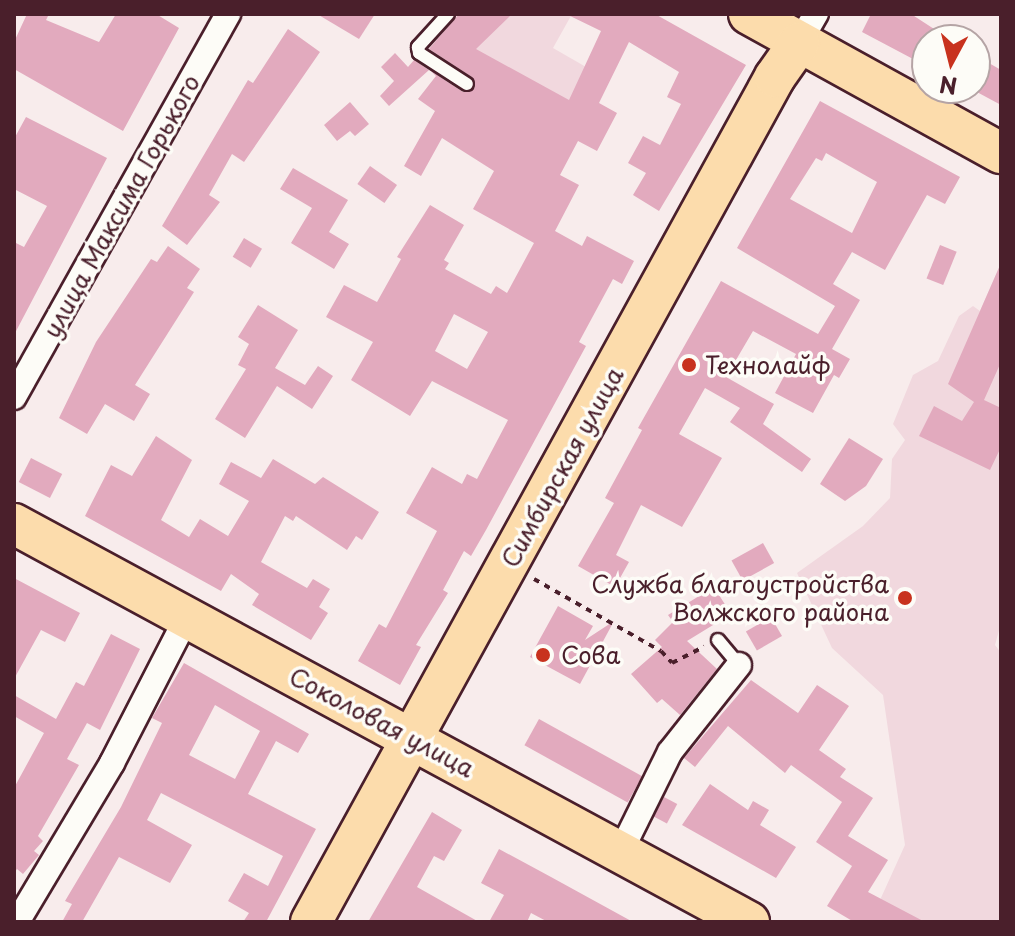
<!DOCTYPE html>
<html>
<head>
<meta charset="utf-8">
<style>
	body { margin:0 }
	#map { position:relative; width:1015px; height:936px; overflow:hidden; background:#f8ecec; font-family:"Playpen Sans",sans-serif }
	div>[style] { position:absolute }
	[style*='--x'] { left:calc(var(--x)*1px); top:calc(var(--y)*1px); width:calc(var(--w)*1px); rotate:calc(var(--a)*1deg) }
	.built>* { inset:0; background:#f1d8de }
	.building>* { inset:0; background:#e2aabe; transform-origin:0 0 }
	.path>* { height:4px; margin-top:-2px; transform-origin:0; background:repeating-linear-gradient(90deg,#4a1f2b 0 6px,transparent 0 12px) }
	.roads { filter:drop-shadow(2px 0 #4a1f2b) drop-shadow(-2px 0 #4a1f2b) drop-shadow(0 2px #4a1f2b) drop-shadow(0 -2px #4a1f2b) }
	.service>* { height:12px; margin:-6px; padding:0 6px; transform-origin:6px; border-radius:6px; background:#fdfcf7 }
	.minor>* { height:24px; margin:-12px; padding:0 12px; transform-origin:12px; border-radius:12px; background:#fdfcf7 }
	.primary>* { height:40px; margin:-20px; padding:0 20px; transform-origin:20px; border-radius:20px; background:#fcdcac }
	.dots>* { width:22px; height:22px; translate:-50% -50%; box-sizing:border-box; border:4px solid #fdfcf7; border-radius:50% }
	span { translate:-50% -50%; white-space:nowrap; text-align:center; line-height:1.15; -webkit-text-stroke:7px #fdfcf7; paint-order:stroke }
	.street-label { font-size:24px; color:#4a1f2b }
	.poi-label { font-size:24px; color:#4a1f2b }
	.left { translate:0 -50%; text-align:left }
	.right { translate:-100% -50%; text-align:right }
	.frame { position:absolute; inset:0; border:16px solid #4a1f2b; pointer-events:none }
	.north { position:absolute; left:911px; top:24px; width:80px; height:80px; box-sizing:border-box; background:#fdfcf7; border:2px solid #b5a4a5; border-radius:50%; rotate:187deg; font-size:22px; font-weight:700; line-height:32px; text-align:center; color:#4a1f2b }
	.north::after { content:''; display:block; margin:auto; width:28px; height:36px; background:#c8321e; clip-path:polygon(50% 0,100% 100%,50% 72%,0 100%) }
</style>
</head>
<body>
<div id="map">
	<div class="built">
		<div style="clip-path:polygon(459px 14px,572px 14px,553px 48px,593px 71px,577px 141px,457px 70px,428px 46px)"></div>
		<div style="clip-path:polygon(1001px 263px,1001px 623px,995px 645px,1001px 653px,1001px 922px,870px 922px,905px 845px,883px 695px,832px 648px,797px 573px,863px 526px,890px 498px,892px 459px,905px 440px,893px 424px,913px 375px,938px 361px,959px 316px,973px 306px,980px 311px)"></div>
	</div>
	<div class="building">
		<div style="clip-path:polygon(27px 14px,49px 14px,46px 20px,99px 42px,116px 14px,156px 14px,179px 28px,123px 131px,14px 69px,14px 42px)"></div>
		<div style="clip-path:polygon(317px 14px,375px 14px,359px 39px)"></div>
		<div style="clip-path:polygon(evenodd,459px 14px,512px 14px,476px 49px,569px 100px,601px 31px,566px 14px,655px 14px,746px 65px,659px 211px,633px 195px,646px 173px,628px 163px,643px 136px,660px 145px,681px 104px,667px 97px,679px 72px,629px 42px,599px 103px,617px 113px,597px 151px,578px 141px,560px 175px,579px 185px,555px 231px,582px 246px,587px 236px,634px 261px,622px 284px,613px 279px,579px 342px,586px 346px,486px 530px,471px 556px,464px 551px,443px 590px,448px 593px,416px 645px,421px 647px,400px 685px,358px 661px,379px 624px,386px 628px,437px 531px,406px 513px,432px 467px,462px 484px,467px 474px,477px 479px,508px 420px,432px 381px,410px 416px,351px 380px,373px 342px,326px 317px,344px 285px,377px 302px,401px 259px,397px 257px,430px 205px,464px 225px,444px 260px,449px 263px,445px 269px,491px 294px,496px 286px,507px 293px,534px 243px,473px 209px,494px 171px,442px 138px,421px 176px,404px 166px,435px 111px,418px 99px,436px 76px,431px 71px,463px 92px,475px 88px,472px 77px,429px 49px,459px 14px,454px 314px,488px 332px,467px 369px,435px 351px,454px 314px)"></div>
		<div style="clip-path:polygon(871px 14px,911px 14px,951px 40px,923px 40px,913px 59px,862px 32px)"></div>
		<div style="clip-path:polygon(288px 29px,320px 52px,244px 162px,232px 154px,209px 195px,220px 202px,187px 245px,162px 226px,248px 80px,253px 83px)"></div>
		<div style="clip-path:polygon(395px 53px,408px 67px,414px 60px,429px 70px,389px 106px,380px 96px,394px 81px,381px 67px)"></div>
		<div style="clip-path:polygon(975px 55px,1001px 70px,1001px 105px,975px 91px)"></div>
		<div style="clip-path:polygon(evenodd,820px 101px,960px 177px,945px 204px,927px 195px,885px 270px,852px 252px,833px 284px,860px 300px,832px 349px,850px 359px,839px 378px,834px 375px,813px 413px,775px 393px,796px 354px,753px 331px,726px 377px,774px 404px,763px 424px,811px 459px,802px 472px,730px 422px,740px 408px,705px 388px,679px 434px,722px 458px,682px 527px,641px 505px,616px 555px,629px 562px,615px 587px,578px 566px,614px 503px,605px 498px,642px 430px,638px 428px,721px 281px,818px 334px,835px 306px,737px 248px,820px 101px,826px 153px,877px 182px,852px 233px,790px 199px,816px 158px,822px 161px,826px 153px)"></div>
		<div style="clip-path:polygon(350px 102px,369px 124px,355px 136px,350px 131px,337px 141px,324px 125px)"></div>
		<div style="clip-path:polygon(26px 117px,107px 158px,14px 335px,14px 242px,24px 247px,47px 206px,14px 189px,14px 139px)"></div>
		<div style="left:370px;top:166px;width:33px;height:22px;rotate:35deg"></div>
		<div style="clip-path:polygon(293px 168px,348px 200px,329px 232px,349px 244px,334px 269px,291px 243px,312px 208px,280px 189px)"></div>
		<div style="left:244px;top:238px;width:21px;height:22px;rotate:31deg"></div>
		<div style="left:940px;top:245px;width:18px;height:36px;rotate:22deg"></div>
		<div style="clip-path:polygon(168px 246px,200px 269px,187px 288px,194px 292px,135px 385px,150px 394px,134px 421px,105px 404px,87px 434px,59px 418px,96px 342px,151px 259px,157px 262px)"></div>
		<div style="clip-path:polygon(1001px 263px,1001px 362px,984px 400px,1001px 408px,1001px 447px,990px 470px,919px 436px,934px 406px,962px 421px,974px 402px,948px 384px)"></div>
		<div style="clip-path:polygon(258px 305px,298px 330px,275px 368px,305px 385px,318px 366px,333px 376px,312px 409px,277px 386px,245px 438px,215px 419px,246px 369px,238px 365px,249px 344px,238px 337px)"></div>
		<div style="clip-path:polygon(156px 436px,192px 460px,161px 520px,189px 537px,200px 519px,228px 536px,249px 501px,219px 484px,231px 462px,261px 478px,273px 459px,315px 484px,323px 477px,379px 512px,362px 540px,356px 536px,347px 550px,296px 516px,293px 521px,285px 516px,261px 562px,307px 588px,313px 579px,330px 589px,319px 607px,328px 613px,311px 640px,252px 605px,259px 594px,231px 574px,221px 591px,85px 516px,111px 465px,132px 476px)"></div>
		<div style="clip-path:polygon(849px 438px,883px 459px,866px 486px,845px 501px,820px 484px)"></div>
		<div style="left:31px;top:458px;width:35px;height:27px;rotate:27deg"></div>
		<div style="left:763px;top:543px;width:23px;height:36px;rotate:61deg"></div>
		<div style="clip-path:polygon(14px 578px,80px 613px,65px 642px,41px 630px,14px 679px)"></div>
		<div style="clip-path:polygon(714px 587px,731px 614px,687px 641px,717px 669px,680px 715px,662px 699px,657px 703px,631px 674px,662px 647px,655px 640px,673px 622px,668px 615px)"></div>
		<div style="clip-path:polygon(558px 606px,593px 626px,585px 640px,614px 621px,580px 684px,530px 657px)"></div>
		<div style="left:771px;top:617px;width:22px;height:29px;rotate:60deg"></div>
		<div style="clip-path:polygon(111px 634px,140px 649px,100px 730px,87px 723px,67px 759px,79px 765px,38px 836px,43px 841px,34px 851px,39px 855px,23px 874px,17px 869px,14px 873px,14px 788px,44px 733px,14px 716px,14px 695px,56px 719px,76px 682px,84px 686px)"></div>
		<div style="clip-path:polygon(evenodd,184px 663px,309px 734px,298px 753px,276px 741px,248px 794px,316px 829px,266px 922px,243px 922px,249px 913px,228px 901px,244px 873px,268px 886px,283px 856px,161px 793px,147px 820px,192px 845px,170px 883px,119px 857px,82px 922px,62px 922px,72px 904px,65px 901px,121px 807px,162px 723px,152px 718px,184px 663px,215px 705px,260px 731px,235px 779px,189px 755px,215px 705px)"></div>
		<div style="clip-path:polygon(751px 680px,798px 713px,817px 685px,849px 706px,819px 750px,846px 769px,840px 777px,873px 798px,848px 836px,888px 860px,868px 892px,925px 922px,854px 922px,827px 906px,852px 866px,816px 842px,842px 802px,791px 765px,785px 773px,728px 726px,695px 767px,684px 758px)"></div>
		<div style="left:539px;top:719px;width:118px;height:30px;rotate:29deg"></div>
		<div style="clip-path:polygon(710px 784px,748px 810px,753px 801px,769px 810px,760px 825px,796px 847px,776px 878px,682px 825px)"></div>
		<div style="left:664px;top:797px;width:15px;height:22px;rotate:28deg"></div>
		<div style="clip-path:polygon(432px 812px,462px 830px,444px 861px,434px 856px,417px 887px,479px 922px,368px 922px)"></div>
		<div style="clip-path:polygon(499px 849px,551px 877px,633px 922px,548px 922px,531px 913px,527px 922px,489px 922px,504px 895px,481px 883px)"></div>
	</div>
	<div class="path">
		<div style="--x:534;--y:579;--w:146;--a:29.6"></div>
		<div style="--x:661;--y:651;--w:16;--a:47"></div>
		<div style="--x:672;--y:663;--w:36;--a:-27"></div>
	</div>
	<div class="roads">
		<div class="service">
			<div style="--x:448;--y:14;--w:45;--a:132.3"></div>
			<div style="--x:418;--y:47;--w:6;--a:81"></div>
			<div style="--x:419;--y:53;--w:57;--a:32.9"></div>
			<div style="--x:718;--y:640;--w:33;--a:50"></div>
		</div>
		<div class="minor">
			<div style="--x:799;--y:43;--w:34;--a:-60"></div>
			<div style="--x:14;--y:397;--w:439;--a:-60.8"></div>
			<div style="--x:621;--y:851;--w:110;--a:-63.7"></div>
			<div style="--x:670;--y:752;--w:111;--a:-51.6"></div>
			<div style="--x:17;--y:922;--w:185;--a:-59.1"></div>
			<div style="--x:112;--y:763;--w:164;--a:-62.8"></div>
		</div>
		<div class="primary">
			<div style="--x:749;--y:14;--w:288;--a:28.9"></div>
			<div style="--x:14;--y:524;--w:836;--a:28.44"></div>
			<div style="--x:311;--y:922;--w:964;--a:-61.23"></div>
			<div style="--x:775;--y:77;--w:42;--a:-54.8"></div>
		</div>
	</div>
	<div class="dots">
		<div style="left:689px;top:365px;background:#c8321e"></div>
		<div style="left:905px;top:598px;background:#c8321e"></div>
		<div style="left:543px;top:655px;background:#c8321e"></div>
	</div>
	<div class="street-label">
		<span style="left:121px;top:206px;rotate:-61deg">улица Максима Горького</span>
		<span style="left:562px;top:467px;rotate:-61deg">Симбирская улица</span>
		<span style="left:382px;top:722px;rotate:28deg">Соколовая улица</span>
	</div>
	<div class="poi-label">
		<span class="left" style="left:705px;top:365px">Технолайф</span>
		<span class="right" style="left:889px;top:598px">Служба благоустройства<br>Волжского района</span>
		<span class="left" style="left:561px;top:655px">Сова</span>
	</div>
	<div class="frame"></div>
	<div class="north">N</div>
</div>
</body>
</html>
